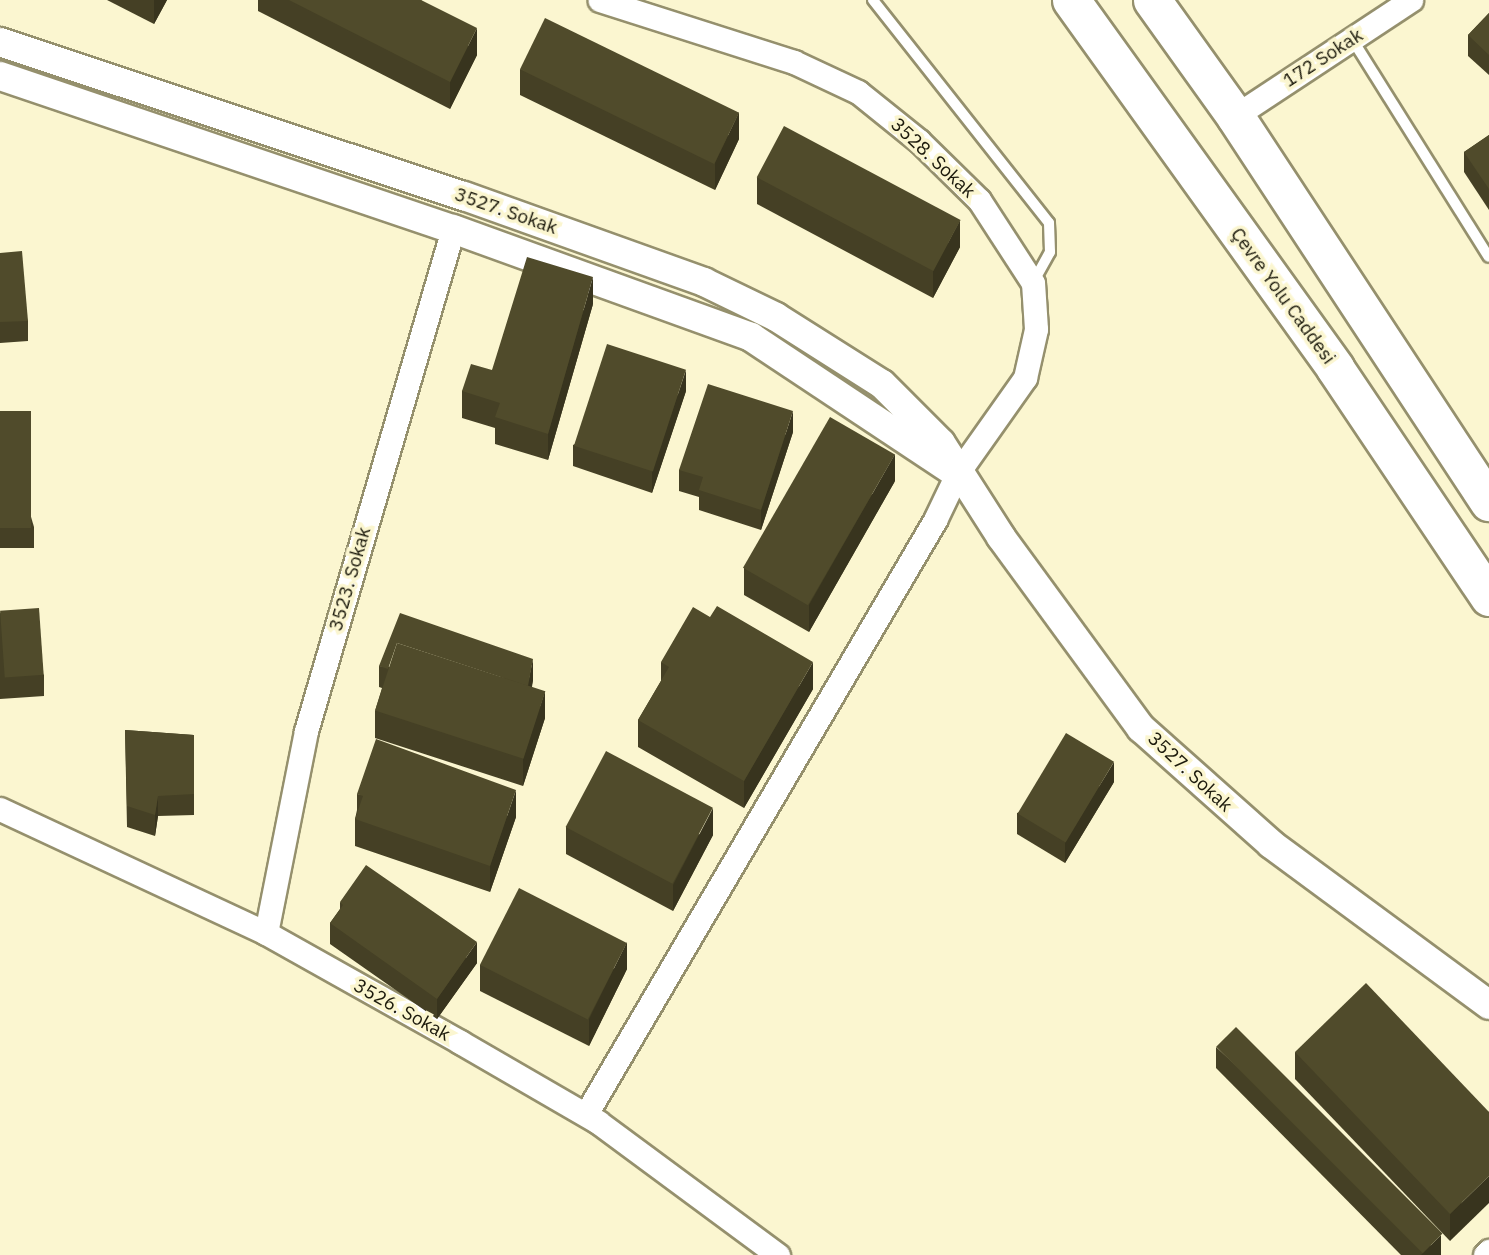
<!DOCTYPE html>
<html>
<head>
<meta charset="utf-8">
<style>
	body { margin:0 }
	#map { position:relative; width:1489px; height:1255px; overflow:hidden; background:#fbf6d0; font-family:"IBM Plex Sans",sans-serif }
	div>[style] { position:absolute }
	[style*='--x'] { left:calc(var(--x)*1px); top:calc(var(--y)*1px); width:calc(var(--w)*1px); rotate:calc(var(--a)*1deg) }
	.roads { filter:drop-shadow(2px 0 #95906d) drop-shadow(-2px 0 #95906d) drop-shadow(0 2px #95906d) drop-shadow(0 -2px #95906d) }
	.service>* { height:10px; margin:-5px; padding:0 5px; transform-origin:5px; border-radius:5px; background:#fff }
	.minor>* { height:23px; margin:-11.5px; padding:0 11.5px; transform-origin:11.5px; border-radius:11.5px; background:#fff }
	.tertiary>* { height:28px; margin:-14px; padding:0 14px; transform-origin:14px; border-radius:14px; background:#fff }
	.trunk>* { height:37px; margin:-18.5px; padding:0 18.5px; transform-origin:18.5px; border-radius:18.5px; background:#fff }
	.wall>* { inset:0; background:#454025 }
	.shaded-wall>* { inset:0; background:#38341e }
	.building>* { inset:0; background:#504b2b; transform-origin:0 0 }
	span { translate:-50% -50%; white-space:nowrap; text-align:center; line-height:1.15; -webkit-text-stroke:7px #fbf6d0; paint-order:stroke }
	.street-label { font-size:19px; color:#1c1a0c }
</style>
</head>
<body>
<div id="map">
	<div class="roads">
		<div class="service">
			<div style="--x:873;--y:0;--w:284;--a:51.7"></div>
			<div style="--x:1049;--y:223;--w:29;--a:88"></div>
			<div style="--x:1050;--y:252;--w:35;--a:119"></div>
			<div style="--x:1352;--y:39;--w:257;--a:57.9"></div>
		</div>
		<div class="minor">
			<div style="--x:1235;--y:116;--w:211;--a:-33.4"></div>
			<div style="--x:0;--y:809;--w:293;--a:25"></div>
			<div style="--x:266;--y:933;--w:223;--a:29.3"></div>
			<div style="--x:460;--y:1042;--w:160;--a:30.1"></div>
			<div style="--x:598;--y:1122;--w:224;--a:36.5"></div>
			<div style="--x:266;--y:933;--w:206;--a:-78.8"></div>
			<div style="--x:306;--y:731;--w:523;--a:-73.68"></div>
			<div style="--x:586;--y:1114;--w:689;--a:-59.56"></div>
			<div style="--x:935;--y:520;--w:51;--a:-64.4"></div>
			<div style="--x:957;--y:474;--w:118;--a:-54.7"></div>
			<div style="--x:1025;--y:378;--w:50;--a:-77.3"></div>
			<div style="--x:1036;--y:329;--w:46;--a:-93.7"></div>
			<div style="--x:1033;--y:283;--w:99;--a:-123"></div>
			<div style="--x:979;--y:200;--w:84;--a:-135.5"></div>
			<div style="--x:919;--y:141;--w:78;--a:-141.2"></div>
			<div style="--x:858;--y:92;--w:71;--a:-154.9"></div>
			<div style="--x:794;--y:62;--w:204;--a:-162.3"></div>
			<div style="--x:1485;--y:1255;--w:6;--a:-45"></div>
		</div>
		<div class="tertiary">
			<div style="--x:0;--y:42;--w:489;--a:18.4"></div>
			<div style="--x:464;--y:196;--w:255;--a:19.7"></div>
			<div style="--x:704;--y:282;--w:80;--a:25.9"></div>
			<div style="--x:776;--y:317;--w:125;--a:32.3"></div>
			<div style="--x:882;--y:384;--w:83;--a:45"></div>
			<div style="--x:941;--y:443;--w:112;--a:57.4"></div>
			<div style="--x:1001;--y:537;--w:237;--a:53.8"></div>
			<div style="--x:1141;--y:728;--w:174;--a:41.7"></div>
			<div style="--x:1271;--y:844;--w:271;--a:36.4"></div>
			<div style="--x:0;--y:76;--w:478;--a:18.7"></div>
			<div style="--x:453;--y:229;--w:317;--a:19.9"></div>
			<div style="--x:751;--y:337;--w:247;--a:33.6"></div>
		</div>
		<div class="trunk">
			<div style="--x:1071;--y:0;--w:453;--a:54.3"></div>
			<div style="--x:1335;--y:368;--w:276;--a:56.1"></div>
			<div style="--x:1152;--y:0;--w:143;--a:54.4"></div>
			<div style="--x:1235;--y:116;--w:462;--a:56.7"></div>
		</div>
	</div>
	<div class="wall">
		<div style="clip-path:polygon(107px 0,167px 0,154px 24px)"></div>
		<div style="clip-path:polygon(258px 0,421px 0,477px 55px,450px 109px,258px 11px)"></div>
		<div style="clip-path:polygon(1489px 13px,1489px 75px,1468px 56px,1468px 35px)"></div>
		<div style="clip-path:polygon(520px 69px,739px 139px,715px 190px,520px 95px)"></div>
		<div style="clip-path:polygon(1489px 135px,1489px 210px,1464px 172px,1464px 152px)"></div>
		<div style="clip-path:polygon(757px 177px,960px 247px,933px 298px,757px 204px)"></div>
		<div style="clip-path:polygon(0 253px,28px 321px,28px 341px,0 343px)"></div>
		<div style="clip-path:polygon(593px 304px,548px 460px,495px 444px,495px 428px,462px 418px,462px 391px,492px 370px)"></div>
		<div style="clip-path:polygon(686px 391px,652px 493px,573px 466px,573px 445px)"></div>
		<div style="clip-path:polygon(0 411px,34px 527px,34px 548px,0 548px)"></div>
		<div style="clip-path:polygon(793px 432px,761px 530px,699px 510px,699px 497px,679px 491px,679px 470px)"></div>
		<div style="clip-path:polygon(895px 481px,809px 632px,744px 595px,744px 568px)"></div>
		<div style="clip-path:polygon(0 612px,44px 675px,44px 696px,0 699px)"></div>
		<div style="clip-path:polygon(661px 662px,813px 689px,744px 808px,638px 747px,638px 720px,661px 681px)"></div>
		<div style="clip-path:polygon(379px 666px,533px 680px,532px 687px,545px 718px,523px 786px,375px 738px,375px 711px,382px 688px,379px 687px)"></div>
		<div style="clip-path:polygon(125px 730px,194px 735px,194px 815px,158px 816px,155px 836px,127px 827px)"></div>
		<div style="clip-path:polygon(1114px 782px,1065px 863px,1017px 834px,1017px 813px)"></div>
		<div style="clip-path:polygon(357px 794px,516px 817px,490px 892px,355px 846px,355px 819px,357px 810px)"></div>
		<div style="clip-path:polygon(566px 827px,713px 835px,673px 911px,566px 854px)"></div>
		<div style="clip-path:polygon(340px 902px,477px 963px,437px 1019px,330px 944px,330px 923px,340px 909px)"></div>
		<div style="clip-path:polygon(480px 965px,627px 969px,589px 1046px,480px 991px)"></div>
		<div style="clip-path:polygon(1216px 1047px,1441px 1255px,1401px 1255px,1216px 1068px)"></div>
		<div style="clip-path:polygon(1295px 1052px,1489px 1112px,1450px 1241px,1295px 1079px)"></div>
	</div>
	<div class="shaded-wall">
		<div style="clip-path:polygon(154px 0,167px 0,154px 24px)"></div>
		<div style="clip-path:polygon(477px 28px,477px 55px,450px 109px,450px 82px)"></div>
		<div style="clip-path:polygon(739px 112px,739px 139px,715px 190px,715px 163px)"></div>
		<div style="clip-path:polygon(960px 220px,960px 247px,933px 298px,933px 271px)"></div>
		<div style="clip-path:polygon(593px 277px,593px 304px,548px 460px,548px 434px)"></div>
		<div style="clip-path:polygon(686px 370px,686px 391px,652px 493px,652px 472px)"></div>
		<div style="clip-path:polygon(793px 411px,793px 432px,761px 530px,761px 510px)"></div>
		<div style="clip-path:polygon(895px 454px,895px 481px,809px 632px,809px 605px)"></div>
		<div style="clip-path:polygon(533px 659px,533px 680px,526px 712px,526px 692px)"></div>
		<div style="clip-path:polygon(813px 662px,813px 689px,744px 808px,744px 781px)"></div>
		<div style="clip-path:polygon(545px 691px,545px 718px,523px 786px,523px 759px)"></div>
		<div style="clip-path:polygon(1114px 762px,1114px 782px,1065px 863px,1065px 842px)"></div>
		<div style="clip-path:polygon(516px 790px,516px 817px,490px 892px,490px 866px)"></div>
		<div style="clip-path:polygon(158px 796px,158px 816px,155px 836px,155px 815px)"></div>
		<div style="clip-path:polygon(713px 808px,713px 835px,673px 911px,673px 885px)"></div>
		<div style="clip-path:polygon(477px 942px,477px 963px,437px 1019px,437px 999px)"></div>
		<div style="clip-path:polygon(627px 942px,627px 969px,589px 1046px,589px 1019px)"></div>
		<div style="clip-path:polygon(1489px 1176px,1489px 1203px,1450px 1241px,1450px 1214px)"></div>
		<div style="clip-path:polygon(1441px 1235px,1441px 1255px,1421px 1255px)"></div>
	</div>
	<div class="building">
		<div style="clip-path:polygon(289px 0,421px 0,477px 28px,450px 82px)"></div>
		<div style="clip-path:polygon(1489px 13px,1489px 55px,1468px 35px)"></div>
		<div style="left:545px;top:18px;width:216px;height:57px;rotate:26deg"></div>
		<div style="left:784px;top:126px;width:200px;height:58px;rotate:28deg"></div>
		<div style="clip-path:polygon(1489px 135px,1489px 189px,1464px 152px)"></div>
		<div style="clip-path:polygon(22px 251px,28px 321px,0 322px,0 253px)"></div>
		<div style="clip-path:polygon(527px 257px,593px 277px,548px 434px,495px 417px,500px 403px,462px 391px,471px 364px,492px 370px)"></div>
		<div style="left:607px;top:344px;width:83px;height:107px;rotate:18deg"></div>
		<div style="clip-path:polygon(708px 384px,793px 411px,761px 510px,699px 490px,703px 477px,679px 470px)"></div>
		<div style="left:0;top:411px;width:31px;height:117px"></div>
		<div style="left:830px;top:417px;width:75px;height:174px;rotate:30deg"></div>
		<div style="clip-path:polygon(717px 606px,813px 662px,744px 781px,638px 720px,669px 667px,661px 662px,693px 607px,710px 617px)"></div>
		<div style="left:39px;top:608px;width:67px;height:39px;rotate:86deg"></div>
		<div style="clip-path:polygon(400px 613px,533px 659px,528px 686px,397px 643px,388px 669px,379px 666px)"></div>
		<div style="left:397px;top:643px;width:156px;height:71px;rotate:18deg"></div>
		<div style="clip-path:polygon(125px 730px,194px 735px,194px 794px,158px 796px,155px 815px,127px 806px)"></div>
		<div style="left:1066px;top:733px;width:56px;height:94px;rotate:31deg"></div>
		<div style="clip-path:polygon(376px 739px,516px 790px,490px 866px,355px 819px,363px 796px,357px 794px)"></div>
		<div style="left:606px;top:751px;width:121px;height:86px;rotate:28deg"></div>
		<div style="clip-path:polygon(366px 865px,477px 942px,437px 999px,330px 923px,343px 905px,340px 902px)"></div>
		<div style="left:519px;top:888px;width:121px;height:86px;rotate:27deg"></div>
		<div style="clip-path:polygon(1366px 983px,1489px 1112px,1489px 1176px,1450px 1214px,1295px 1052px)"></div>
		<div style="left:1236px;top:1027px;width:292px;height:28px;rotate:45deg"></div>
	</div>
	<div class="street-label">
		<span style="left:1323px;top:58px;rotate:-33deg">172 Sokak</span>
		<span style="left:933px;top:158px;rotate:43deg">3528. Sokak</span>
		<span style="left:506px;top:211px;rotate:19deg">3527. Sokak</span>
		<span style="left:1283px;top:296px;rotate:54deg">Çevre Yolu Caddesi</span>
		<span style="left:350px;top:579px;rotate:-74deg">3523. Sokak</span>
		<span style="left:1190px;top:772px;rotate:43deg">3527. Sokak</span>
		<span style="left:402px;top:1010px;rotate:29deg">3526. Sokak</span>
	</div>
</div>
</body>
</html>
